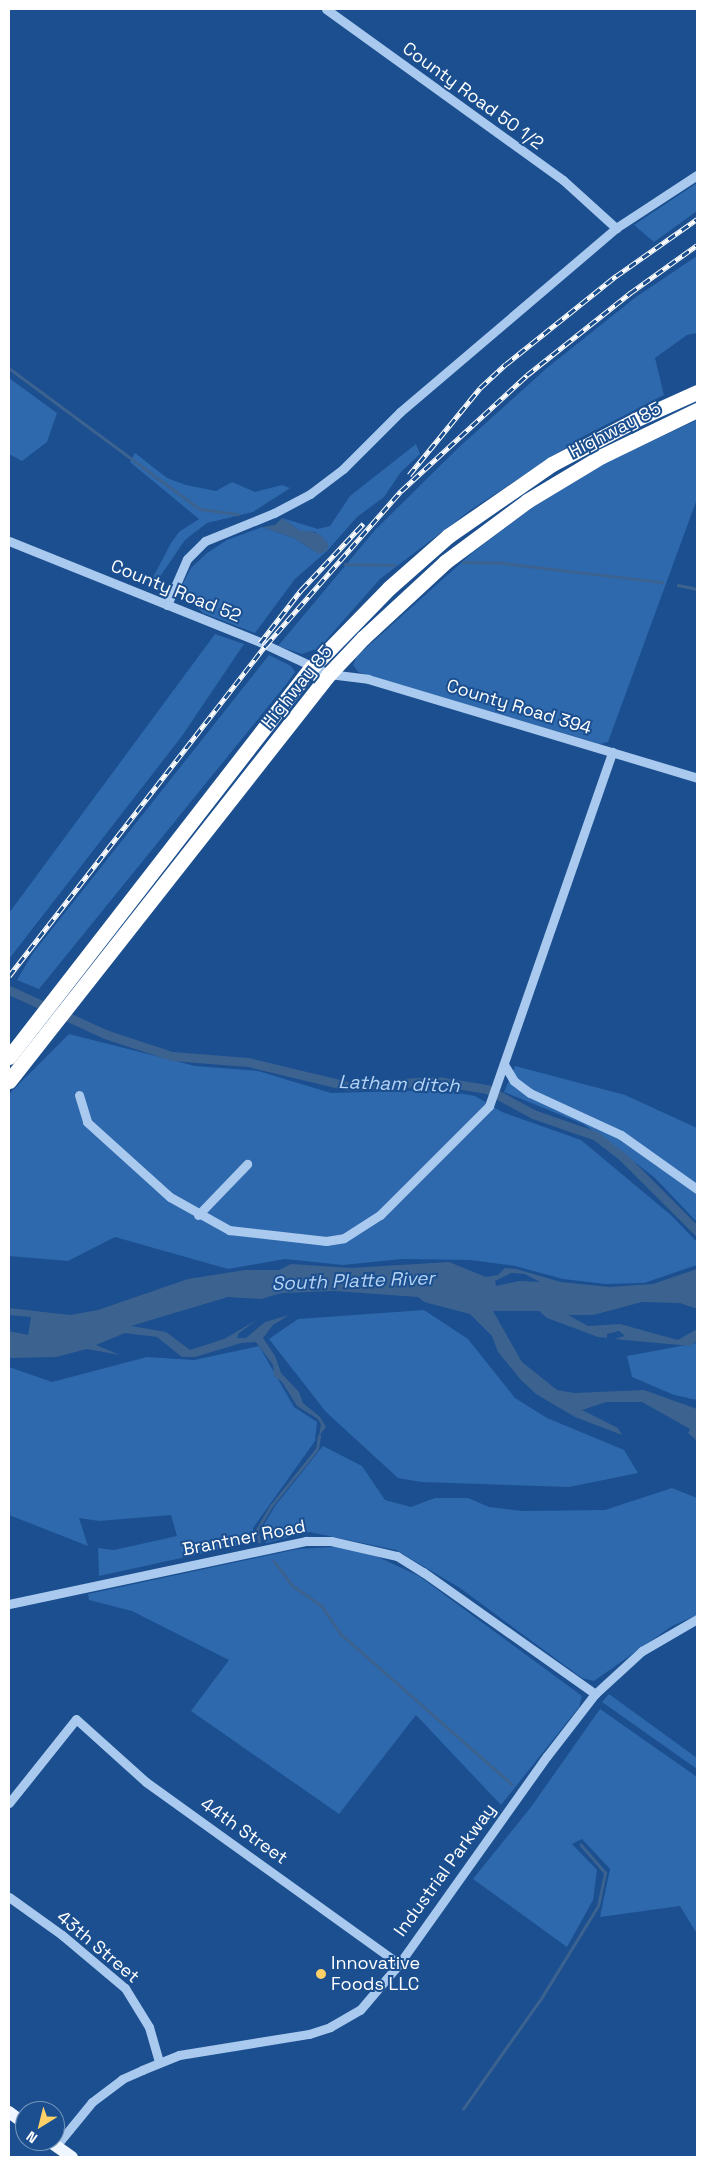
<!DOCTYPE html>
<html>
<head>
<meta charset="utf-8">
<style>
	body { margin:0 }
	#map { position:relative; width:706px; height:2166px; overflow:hidden; background:#1b4f8f; font-family:"Space Grotesk",sans-serif }
	div>[style] { position:absolute }
	[style*='--x'] { left:calc(var(--x)*1px); top:calc(var(--y)*1px); width:calc(var(--w)*1px); rotate:calc(var(--a)*1deg) }
	.green>* { inset:0; background:#2e69ad }
	.water>* { inset:0; background:#3c6290 }
	.stream>* { height:2.5px; margin:-1.25px; padding:0 1.25px; transform-origin:1.25px; border-radius:1.25px; background:#3c6290 }
	.canal>* { height:9px; margin:-4.5px; padding:0 4.5px; transform-origin:4.5px; border-radius:4.5px; background:#3c6290 }
	.minor>* { height:9px; margin:-4.5px; padding:0 4.5px; transform-origin:4.5px; border-radius:4.5px; background:#a9c9ee }
	.major>* { height:12px; margin:-6px; padding:0 6px; transform-origin:6px; border-radius:6px; background:#f0f6ff }
	.highway>* { height:15px; margin:-7.5px; padding:0 7.5px; transform-origin:7.5px; border-radius:7.5px; background:#fff }
	.rail>* { height:4.5px; margin-top:-2.25px; transform-origin:0; background:repeating-linear-gradient(90deg,#1b4f8f 0 8px,#fff 0 16px); box-sizing:border-box; border-block:1px solid #fff }
	.dots>* { width:14px; height:14px; translate:-50% -50%; box-sizing:border-box; border:2px solid #1b4f8f; border-radius:50% }
	span { translate:-50% -50%; white-space:nowrap; text-align:center; line-height:1.15; -webkit-text-stroke:4px #1b4f8f; paint-order:stroke }
	.street-label { font-size:18px; color:#fff }
	.poi-label { font-size:18px; color:#fff }
	.left { translate:0 -50%; text-align:left }
	.water-label { font-size:19px; color:#b5d3f5; font-style:italic }
	.frame { position:absolute; inset:0; border:10px solid #fff; pointer-events:none }
	.north { position:absolute; left:15px; top:2101px; width:50px; height:50px; box-sizing:border-box; background:#1b4f8f; border:1px solid #7695bc; border-radius:50%; rotate:216deg; font-size:14px; font-weight:700; line-height:20px; text-align:center; color:#fff }
	.north::after { content:''; display:block; margin:auto; width:18px; height:22px; background:#ffd166; clip-path:polygon(50% 0,100% 100%,50% 72%,0 100%) }
</style>
</head>
<body>
<div id="map">
	<div class="green">
		<div style="clip-path:polygon(697px 183px,697px 211px,654px 242px,634px 225px)"></div>
		<div style="clip-path:polygon(697px 256px,697px 333px,687px 335px,655px 358px,664px 395px,582px 437px,472px 509px,380px 579px,319px 648px,302px 654px,278px 646px,375px 530px,458px 448px,548px 367px,636px 297px)"></div>
		<div style="clip-path:polygon(9px 378px,57px 413px,47px 442px,22px 461px,9px 454px)"></div>
		<div style="clip-path:polygon(697px 420px,697px 499px,608px 742px,600px 744px,358px 672px,353px 665px,357px 656px,472px 553px,533px 507px,605px 463px)"></div>
		<div style="clip-path:polygon(416px 444px,420px 454px,401px 472px,384px 497px,357px 517px,327px 551px,295px 579px,255px 633px,203px 613px,184px 596px,183px 583px,191px 568px,207px 553px,227px 540px,262px 527px,294px 538px,314px 551px,327px 542px,315px 532px,300px 531px,282px 518px,318px 529px,330px 526px,350px 496px)"></div>
		<div style="clip-path:polygon(135px 453px,167px 478px,186px 485px,216px 491px,232px 482px,255px 492px,282px 485px,290px 488px,253px 512px,207px 523px,185px 540px,157px 581px,151px 581px,171px 543px,179px 532px,199px 519px,130px 462px)"></div>
		<div style="clip-path:polygon(215px 634px,244px 644px,182px 736px,9px 959px,9px 913px)"></div>
		<div style="clip-path:polygon(269px 655px,291px 666px,295px 672px,288px 682px,39px 989px,17px 980px,33px 953px)"></div>
		<div style="clip-path:polygon(69px 1034px,195px 1066px,258px 1071px,331px 1093px,441px 1090px,475px 1096px,502px 1112px,581px 1140px,672px 1216px,697px 1242px,697px 1265px,644px 1283px,605px 1284px,563px 1279px,515px 1266px,470px 1260px,402px 1259px,343px 1265px,285px 1259px,228px 1269px,115px 1237px,68px 1261px,9px 1256px,9px 1094px)"></div>
		<div style="clip-path:polygon(515px 1066px,625px 1095px,697px 1128px,697px 1222px,655px 1178px,604px 1138px,583px 1124px,504px 1092px)"></div>
		<div style="clip-path:polygon(424px 1310px,468px 1339px,515px 1398px,547px 1418px,624px 1450px,638px 1473px,569px 1487px,421px 1482px,398px 1478px,326px 1412px,269px 1339px,298px 1319px)"></div>
		<div style="clip-path:polygon(697px 1343px,697px 1400px,674px 1395px,632px 1377px,627px 1356px)"></div>
		<div style="clip-path:polygon(259px 1346px,294px 1407px,317px 1422px,315px 1441px,253px 1528px,254px 1542px,99px 1576px,98px 1548px,114px 1550px,177px 1536px,171px 1515px,99px 1521px,79px 1518px,88px 1546px,9px 1515px,9px 1367px,52px 1382px,147px 1357px,194px 1360px)"></div>
		<div style="clip-path:polygon(323px 1446px,362px 1466px,385px 1500px,411px 1507px,435px 1498px,468px 1498px,489px 1507px,522px 1511px,605px 1510px,672px 1488px,697px 1498px,697px 1615px,672px 1626px,594px 1681px,582px 1678px,460px 1588px,396px 1550px,310px 1532px,266px 1543px,262px 1528px,275px 1506px)"></div>
		<div style="clip-path:polygon(335px 1547px,374px 1555px,419px 1576px,582px 1696px,579px 1707px,501px 1805px,416px 1715px,339px 1814px,191px 1711px,229px 1660px,132px 1611px,89px 1600px,88px 1594px,298px 1549px)"></div>
		<div style="clip-path:polygon(609px 1694px,697px 1758px,697px 1769px,602px 1702px)"></div>
		<div style="clip-path:polygon(600px 1709px,697px 1777px,697px 1934px,680px 1906px,600px 1917px,610px 1869px,582px 1839px,572px 1844px,597px 1870px,593px 1900px,567px 1947px,473px 1879px,531px 1807px)"></div>
	</div>
	<div class="water">
		<div style="clip-path:polygon(282px 518px,300px 531px,310px 531px,321px 535px,329px 545px,327px 551px,319px 554px,294px 538px,262px 527px,275px 525px)"></div>
		<div style="clip-path:polygon(evenodd,449px 1262px,486px 1277px,498px 1275px,505px 1268px,516px 1269px,561px 1282px,609px 1287px,653px 1284px,697px 1269px,697px 1309px,680px 1303px,642px 1302px,593px 1315px,568px 1315px,588px 1326px,620px 1324px,678px 1340px,697px 1329px,697px 1341px,690px 1346px,614px 1339px,625px 1336px,619px 1331px,607px 1334px,607px 1338px,598px 1337px,547px 1318px,539px 1311px,493px 1311px,522px 1362px,557px 1390px,574px 1393px,644px 1390px,697px 1409px,697px 1441px,688px 1433px,690px 1429px,642px 1402px,606px 1402px,582px 1410px,618px 1428px,622px 1435px,575px 1417px,536px 1394px,521px 1380px,498px 1352px,492px 1336px,470px 1314px,424px 1302px,418px 1297px,334px 1291px,282px 1293px,261px 1299px,228px 1297px,131px 1326px,166px 1332px,190px 1350px,224px 1339px,257px 1320px,239px 1333px,237px 1338px,246px 1338px,265px 1322px,289px 1315px,273px 1325px,263px 1338px,275px 1356px,281px 1373px,299px 1392px,303px 1403px,320px 1417px,326px 1427px,319px 1436px,321px 1424px,318px 1419px,297px 1406px,282px 1382px,274px 1376px,273px 1365px,256px 1342px,241px 1343px,195px 1357px,182px 1357px,157px 1337px,125px 1333px,96px 1345px,120px 1355px,87px 1349px,56px 1357px,9px 1358px,9px 1331px,28px 1335px,31px 1317px,9px 1315px,9px 1308px,70px 1315px,98px 1310px,188px 1279px,245px 1270px,279px 1270px,291px 1264px,351px 1268px,449px 1262px,511px 1273px,525px 1274px,540px 1282px,519px 1281px,496px 1286px,495px 1281px,511px 1273px)"></div>
	</div>
	<div class="stream">
		<div style="--x:9;--y:368;--w:230;--a:36.5"></div>
		<div style="--x:194;--y:505;--w:8;--a:30"></div>
		<div style="--x:201;--y:509;--w:37;--a:8"></div>
		<div style="--x:463;--y:562;--w:39;--a:1"></div>
		<div style="--x:502;--y:563;--w:161;--a:6.8"></div>
		<div style="--x:345;--y:564;--w:49;--a:1.2"></div>
		<div style="--x:678;--y:585;--w:19;--a:12"></div>
		<div style="--x:259;--y:1542;--w:12;--a:-99"></div>
		<div style="--x:257;--y:1530;--w:28;--a:-60"></div>
		<div style="--x:271;--y:1506;--w:73;--a:-51.1"></div>
		<div style="--x:317;--y:1449;--w:13;--a:-81"></div>
		<div style="--x:274;--y:1561;--w:30;--a:53"></div>
		<div style="--x:292;--y:1585;--w:37;--a:35"></div>
		<div style="--x:322;--y:1606;--w:34;--a:56"></div>
		<div style="--x:341;--y:1634;--w:227;--a:41.3"></div>
		<div style="--x:463;--y:2109;--w:137;--a:-54.8"></div>
		<div style="--x:542;--y:1997;--w:107;--a:-58.4"></div>
		<div style="--x:598;--y:1906;--w:34;--a:-78"></div>
		<div style="--x:605;--y:1873;--w:37;--a:-131"></div>
	</div>
	<div class="canal">
		<div style="--x:9;--y:990;--w:106;--a:24.6"></div>
		<div style="--x:105;--y:1034;--w:71;--a:18.2"></div>
		<div style="--x:172;--y:1056;--w:76;--a:4.5"></div>
		<div style="--x:248;--y:1062;--w:102;--a:13.6"></div>
		<div style="--x:347;--y:1086;--w:91;--a:-3.1"></div>
		<div style="--x:438;--y:1081;--w:50;--a:9.3"></div>
		<div style="--x:487;--y:1089;--w:52;--a:28.5"></div>
		<div style="--x:533;--y:1114;--w:67;--a:19.2"></div>
		<div style="--x:596;--y:1136;--w:37;--a:38"></div>
		<div style="--x:625;--y:1159;--w:102;--a:45"></div>
	</div>
	<div class="minor">
		<div style="--x:326;--y:9;--w:292;--a:35.8"></div>
		<div style="--x:563;--y:180;--w:72;--a:42.2"></div>
		<div style="--x:616;--y:228;--w:97;--a:-33.2"></div>
		<div style="--x:9;--y:541;--w:271;--a:21.9"></div>
		<div style="--x:260;--y:642;--w:76;--a:24.9"></div>
		<div style="--x:329;--y:674;--w:39;--a:7"></div>
		<div style="--x:368;--y:679;--w:344;--a:16.7"></div>
		<div style="--x:167;--y:605;--w:50;--a:-66.5"></div>
		<div style="--x:187;--y:559;--w:25;--a:-45"></div>
		<div style="--x:205;--y:541;--w:74;--a:-22.1"></div>
		<div style="--x:274;--y:513;--w:41;--a:-27.8"></div>
		<div style="--x:310;--y:494;--w:41;--a:-37.1"></div>
		<div style="--x:343;--y:469;--w:81;--a:-45"></div>
		<div style="--x:400;--y:412;--w:284;--a:-40.4"></div>
		<div style="--x:505;--y:1066;--w:17;--a:59"></div>
		<div style="--x:514;--y:1081;--w:20;--a:37"></div>
		<div style="--x:530;--y:1093;--w:100;--a:24.8"></div>
		<div style="--x:621;--y:1135;--w:93;--a:35.4"></div>
		<div style="--x:79;--y:1095;--w:28;--a:73"></div>
		<div style="--x:87;--y:1122;--w:112;--a:42.1"></div>
		<div style="--x:170;--y:1197;--w:68;--a:29.2"></div>
		<div style="--x:229;--y:1230;--w:98;--a:6.5"></div>
		<div style="--x:326;--y:1241;--w:18;--a:-9"></div>
		<div style="--x:344;--y:1238;--w:43;--a:-32.6"></div>
		<div style="--x:380;--y:1215;--w:154;--a:-45"></div>
		<div style="--x:489;--y:1106;--w:375;--a:-70.8"></div>
		<div style="--x:198;--y:1215;--w:71;--a:-46.1"></div>
		<div style="--x:9;--y:1604;--w:304;--a:-12"></div>
		<div style="--x:306;--y:1541;--w:25;--a:0"></div>
		<div style="--x:331;--y:1541;--w:68;--a:12.8"></div>
		<div style="--x:397;--y:1556;--w:31;--a:32"></div>
		<div style="--x:423;--y:1572;--w:211;--a:35.3"></div>
		<div style="--x:9;--y:1803;--w:107;--a:-51.4"></div>
		<div style="--x:76;--y:1719;--w:94;--a:42"></div>
		<div style="--x:146;--y:1782;--w:312;--a:35.7"></div>
		<div style="--x:9;--y:1897;--w:65;--a:35.6"></div>
		<div style="--x:62;--y:1935;--w:82;--a:40.1"></div>
		<div style="--x:125;--y:1988;--w:46;--a:58.4"></div>
		<div style="--x:149;--y:2027;--w:36;--a:74"></div>
		<div style="--x:56;--y:2146;--w:57;--a:-50.7"></div>
		<div style="--x:92;--y:2102;--w:38;--a:-37"></div>
		<div style="--x:122;--y:2079;--w:22;--a:-24"></div>
		<div style="--x:142;--y:2070;--w:40;--a:-22"></div>
		<div style="--x:179;--y:2055;--w:132;--a:-9.2"></div>
		<div style="--x:309;--y:2034;--w:22;--a:-18"></div>
		<div style="--x:330;--y:2027;--w:34;--a:-30"></div>
		<div style="--x:360;--y:2010;--w:60;--a:-49.7"></div>
		<div style="--x:399;--y:1964;--w:255;--a:-54.6"></div>
		<div style="--x:547;--y:1756;--w:78;--a:-52.3"></div>
		<div style="--x:595;--y:1694;--w:64;--a:-42.5"></div>
		<div style="--x:642;--y:1651;--w:64;--a:-30.2"></div>
	</div>
	<div class="major">
		<div style="--x:9;--y:2112;--w:20;--a:37"></div>
		<div style="--x:49;--y:2141;--w:28;--a:35"></div>
	</div>
	<div class="highway">
		<div style="--x:9;--y:1057;--w:494;--a:-52.2"></div>
		<div style="--x:312;--y:667;--w:110;--a:-45.7"></div>
		<div style="--x:389;--y:588;--w:79;--a:-41.4"></div>
		<div style="--x:448;--y:536;--w:126;--a:-34.7"></div>
		<div style="--x:552;--y:464;--w:94;--a:-27.9"></div>
		<div style="--x:635;--y:420;--w:68;--a:-24.3"></div>
		<div style="--x:9;--y:1081;--w:518;--a:-51.82"></div>
		<div style="--x:329;--y:674;--w:50;--a:-46.6"></div>
		<div style="--x:363;--y:638;--w:112;--a:-42.8"></div>
		<div style="--x:445;--y:562;--w:102;--a:-36.6"></div>
		<div style="--x:527;--y:501;--w:87;--a:-31"></div>
		<div style="--x:602;--y:456;--w:106;--a:-25.8"></div>
	</div>
	<div class="rail">
		<div style="--x:409;--y:475;--w:112;--a:-50.8"></div>
		<div style="--x:480;--y:388;--w:35;--a:-43"></div>
		<div style="--x:506;--y:364;--w:141;--a:-38.7"></div>
		<div style="--x:616;--y:276;--w:99;--a:-35.1"></div>
		<div style="--x:260;--y:643;--w:67;--a:-52.3"></div>
		<div style="--x:301;--y:590;--w:91;--a:-46.8"></div>
		<div style="--x:9;--y:976;--w:419;--a:-52.2"></div>
		<div style="--x:266;--y:645;--w:205;--a:-48.8"></div>
		<div style="--x:401;--y:491;--w:171;--a:-42.6"></div>
		<div style="--x:527;--y:375;--w:132;--a:-38.5"></div>
		<div style="--x:630;--y:293;--w:82;--a:-35.6"></div>
	</div>
	<div class="dots">
		<div style="left:321px;top:1974px;background:#ffd166"></div>
	</div>
	<div class="street-label">
		<span style="left:473px;top:96px;rotate:36deg">County Road 50 1/2</span>
		<span style="left:615px;top:430px;rotate:-27deg">Highway 85</span>
		<span style="left:176px;top:591px;rotate:22deg">County Road 52</span>
		<span style="left:297px;top:687px;rotate:-51deg">Highway 85</span>
		<span style="left:519px;top:707px;rotate:17deg">County Road 394</span>
		<span style="left:244px;top:1538px;rotate:-11deg">Brantner Road</span>
		<span style="left:244px;top:1831px;rotate:35deg">44th Street</span>
		<span style="left:445px;top:1870px;rotate:-54deg">Industrial Parkway</span>
		<span style="left:98px;top:1947px;rotate:40deg">43th Street</span>
	</div>
	<div class="poi-label">
		<span class="left" style="left:331px;top:1974px">Innovative<br>Foods LLC</span>
	</div>
	<div class="water-label">
		<span style="left:399px;top:1084px;rotate:2deg">Latham ditch</span>
		<span style="left:353px;top:1281px;rotate:-2deg">South Platte River</span>
	</div>
	<div class="frame"></div>
	<div class="north">N</div>
</div>
</body>
</html>
